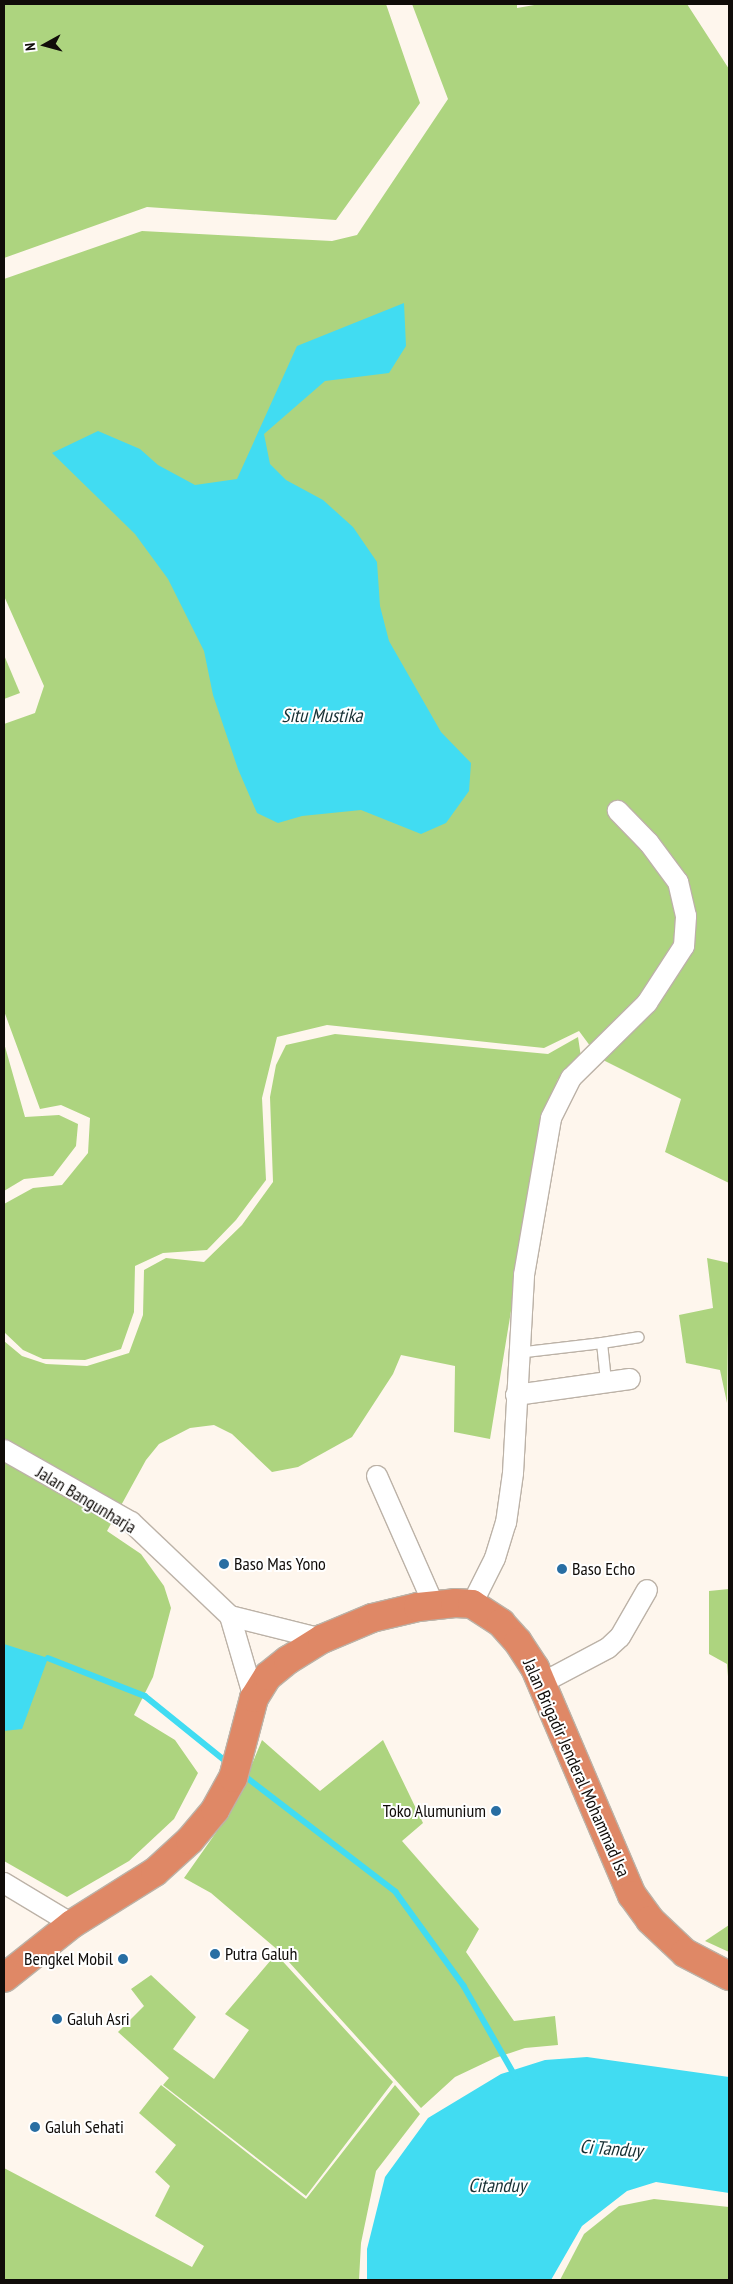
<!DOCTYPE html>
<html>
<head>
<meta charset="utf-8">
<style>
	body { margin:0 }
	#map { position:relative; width:733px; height:2284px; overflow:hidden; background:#fef6ed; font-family:"PT Sans Narrow",sans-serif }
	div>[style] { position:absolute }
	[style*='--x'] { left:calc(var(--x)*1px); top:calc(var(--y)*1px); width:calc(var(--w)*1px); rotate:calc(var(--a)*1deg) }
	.green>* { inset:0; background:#add47f }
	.water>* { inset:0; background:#41dcf2 }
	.stream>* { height:5.5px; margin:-2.75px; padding:0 2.75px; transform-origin:2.75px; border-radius:2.75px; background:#41dcf2 }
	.roads { filter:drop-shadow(1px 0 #bcb2a7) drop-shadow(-1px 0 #bcb2a7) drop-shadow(0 1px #bcb2a7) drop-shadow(0 -1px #bcb2a7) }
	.lane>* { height:10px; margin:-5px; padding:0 5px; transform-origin:5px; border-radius:5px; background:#fff }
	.street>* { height:20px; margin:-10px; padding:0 10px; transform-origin:10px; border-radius:10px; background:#fff }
	.highway>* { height:28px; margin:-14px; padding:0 14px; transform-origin:14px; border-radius:14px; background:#df8866 }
	.dots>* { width:14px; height:14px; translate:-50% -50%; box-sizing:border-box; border:2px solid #fff; border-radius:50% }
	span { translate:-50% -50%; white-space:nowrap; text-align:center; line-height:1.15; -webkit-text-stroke:4px #fff; paint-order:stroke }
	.street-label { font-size:18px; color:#100c09 }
	.poi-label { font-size:18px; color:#100c09 }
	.left { translate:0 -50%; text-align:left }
	.right { translate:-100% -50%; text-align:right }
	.water-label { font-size:19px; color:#173034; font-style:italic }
	.frame { position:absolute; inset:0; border:5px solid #100c09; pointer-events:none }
	.north { position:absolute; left:20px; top:20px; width:50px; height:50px; -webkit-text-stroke:4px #fff; paint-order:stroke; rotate:263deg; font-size:14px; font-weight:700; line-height:20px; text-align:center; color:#100c09 }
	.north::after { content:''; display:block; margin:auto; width:18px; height:22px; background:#100c09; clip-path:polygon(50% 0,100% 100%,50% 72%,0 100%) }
</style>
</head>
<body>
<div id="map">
	<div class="green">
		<div style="clip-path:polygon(4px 4px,386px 4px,420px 103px,336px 220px,147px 207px,4px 258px)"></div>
		<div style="clip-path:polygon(412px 4px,517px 4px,517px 8px,540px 4px,687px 4px,729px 69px,729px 1183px,665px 1152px,681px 1099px,599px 1058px,579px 1031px,544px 1048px,327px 1025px,277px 1037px,262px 1098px,266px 1180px,236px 1220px,207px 1250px,163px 1253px,135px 1266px,134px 1312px,121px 1349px,85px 1360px,43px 1359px,23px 1350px,4px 1332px,4px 1204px,33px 1188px,62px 1185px,88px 1153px,90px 1118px,61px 1105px,40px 1109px,4px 1011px,4px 724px,35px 713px,44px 686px,4px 596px,4px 279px,142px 231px,332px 241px,357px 235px,448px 99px)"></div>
		<div style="clip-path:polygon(4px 655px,20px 693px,4px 699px)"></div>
		<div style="clip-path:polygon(335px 1034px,548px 1054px,578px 1037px,581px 1057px,558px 1079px,543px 1116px,490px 1439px,454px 1432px,455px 1366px,401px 1355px,393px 1374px,352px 1437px,298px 1467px,272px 1472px,232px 1434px,214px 1425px,190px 1428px,159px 1444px,146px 1460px,107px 1531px,141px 1554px,164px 1586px,171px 1608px,153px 1677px,134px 1715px,175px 1740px,198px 1773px,174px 1819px,129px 1861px,67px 1897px,4px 1861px,4px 1341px,22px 1356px,46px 1364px,87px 1366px,129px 1353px,143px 1315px,144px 1270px,166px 1258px,204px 1262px,242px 1225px,273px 1182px,270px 1097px,276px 1065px,286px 1045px)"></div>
		<div style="clip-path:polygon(4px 1043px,25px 1117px,59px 1115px,78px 1124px,76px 1146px,53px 1176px,24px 1179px,4px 1191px)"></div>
		<div style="clip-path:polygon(707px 1258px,729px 1263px,727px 1403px,720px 1370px,686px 1363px,679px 1315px,713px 1308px)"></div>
		<div style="clip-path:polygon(729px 1589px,729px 1689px,727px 1664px,709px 1654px,709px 1591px)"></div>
		<div style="clip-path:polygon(262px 1740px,320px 1791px,383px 1740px,423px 1823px,402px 1841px,479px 1929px,466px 1952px,514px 2021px,555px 2016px,558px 2045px,525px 2048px,495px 2058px,455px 2077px,421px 2108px,279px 1951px,211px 1893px,184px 1878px,222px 1824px,243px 1786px)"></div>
		<div style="clip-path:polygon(729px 1925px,729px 1952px,705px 1941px)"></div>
		<div style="clip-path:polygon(276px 1954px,393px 2082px,306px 2196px,163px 2085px,169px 2078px,118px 2032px,144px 2006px,131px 1989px,151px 1975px,196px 2017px,173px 2049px,214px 2079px,249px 2030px,225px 2014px)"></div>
		<div style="clip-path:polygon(161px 2085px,306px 2199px,395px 2085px,420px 2114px,376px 2171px,361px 2243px,359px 2280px,4px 2280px,4px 2168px,192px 2267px,204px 2246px,155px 2216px,170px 2186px,155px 2172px,176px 2145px,139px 2113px)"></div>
		<div style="clip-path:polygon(654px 2199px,729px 2207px,729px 2280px,560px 2280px,584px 2234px,619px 2206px)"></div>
	</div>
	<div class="water">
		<div style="clip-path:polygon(404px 303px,406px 346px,389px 373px,325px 381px,264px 434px,270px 464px,286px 480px,323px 500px,353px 527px,377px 562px,380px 606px,389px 641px,441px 732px,471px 763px,469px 791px,446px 823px,421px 834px,361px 810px,302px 816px,278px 823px,257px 813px,238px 769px,213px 695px,204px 651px,168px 579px,135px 534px,52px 453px,98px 431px,140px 449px,158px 465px,195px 485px,237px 479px,297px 346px)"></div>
		<div style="clip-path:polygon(4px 1644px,48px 1658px,22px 1729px,4px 1731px)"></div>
		<div style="clip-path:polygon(587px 2057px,729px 2077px,729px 2193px,656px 2182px,627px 2191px,582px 2226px,551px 2280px,367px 2280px,367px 2249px,385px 2177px,428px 2118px,501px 2074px,545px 2060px)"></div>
	</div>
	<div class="stream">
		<div style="--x:48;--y:1658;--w:104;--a:21.4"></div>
		<div style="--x:145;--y:1696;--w:107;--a:38.9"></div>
		<div style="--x:241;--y:1773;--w:195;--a:37.5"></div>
		<div style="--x:396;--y:1892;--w:116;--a:54.1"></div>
		<div style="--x:464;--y:1986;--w:105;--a:60.3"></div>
	</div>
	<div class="roads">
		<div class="lane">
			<div style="--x:602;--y:1343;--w:37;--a:-9"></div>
			<div style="--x:517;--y:1353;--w:86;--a:-6.7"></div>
			<div style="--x:602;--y:1343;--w:39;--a:84"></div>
		</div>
		<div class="street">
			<div style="--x:516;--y:1395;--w:115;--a:-8"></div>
			<div style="--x:4;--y:1450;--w:146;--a:29.6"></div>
			<div style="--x:131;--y:1522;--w:137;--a:43.5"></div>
			<div style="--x:230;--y:1616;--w:95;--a:14"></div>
			<div style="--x:377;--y:1476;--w:141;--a:66.2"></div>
			<div style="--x:472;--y:1604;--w:51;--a:-63.4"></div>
			<div style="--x:495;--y:1558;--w:37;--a:-73"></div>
			<div style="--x:506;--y:1523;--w:50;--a:-82"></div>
			<div style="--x:513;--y:1473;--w:198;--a:-86.8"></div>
			<div style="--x:524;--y:1275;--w:159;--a:-80.2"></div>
			<div style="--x:551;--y:1118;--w:45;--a:-63.4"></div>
			<div style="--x:571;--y:1078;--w:107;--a:-44.6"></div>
			<div style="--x:647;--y:1003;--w:68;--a:-57"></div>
			<div style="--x:684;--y:946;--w:30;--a:-86"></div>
			<div style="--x:686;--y:916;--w:35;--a:-103"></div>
			<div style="--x:678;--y:882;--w:49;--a:-126.6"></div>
			<div style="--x:649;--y:843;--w:45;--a:-134.1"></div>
			<div style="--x:230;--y:1616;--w:85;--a:73.7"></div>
			<div style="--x:542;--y:1683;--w:75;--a:-27.9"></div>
			<div style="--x:608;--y:1648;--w:16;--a:-43"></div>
			<div style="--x:620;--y:1637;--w:54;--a:-60.1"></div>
			<div style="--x:4;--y:1883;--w:79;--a:31.1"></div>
		</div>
		<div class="highway">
			<div style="--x:4;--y:1978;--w:87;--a:-38.5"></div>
			<div style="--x:72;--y:1924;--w:98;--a:-32.1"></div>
			<div style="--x:155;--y:1872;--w:47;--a:-42.4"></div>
			<div style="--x:190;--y:1840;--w:39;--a:-50"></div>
			<div style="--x:215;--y:1810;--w:37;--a:-61"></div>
			<div style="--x:233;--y:1778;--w:83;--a:-75.3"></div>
			<div style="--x:254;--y:1698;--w:26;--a:-58"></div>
			<div style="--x:268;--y:1676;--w:26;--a:-39"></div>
			<div style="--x:288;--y:1660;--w:40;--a:-32"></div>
			<div style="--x:322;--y:1639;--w:54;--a:-22.8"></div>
			<div style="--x:372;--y:1618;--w:47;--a:-13.4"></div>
			<div style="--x:418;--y:1607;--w:37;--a:-6"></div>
			<div style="--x:455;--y:1603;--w:17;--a:3"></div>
			<div style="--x:472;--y:1604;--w:35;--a:33"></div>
			<div style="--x:501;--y:1623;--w:25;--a:48"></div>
			<div style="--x:518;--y:1642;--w:31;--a:57"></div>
			<div style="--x:535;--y:1668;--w:247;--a:66.9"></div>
			<div style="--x:632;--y:1895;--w:31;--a:54"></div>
			<div style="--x:650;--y:1920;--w:48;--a:43.3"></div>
			<div style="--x:685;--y:1953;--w:50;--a:27.6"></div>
		</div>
	</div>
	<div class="dots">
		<div style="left:224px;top:1564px;background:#286ea3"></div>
		<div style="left:562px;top:1569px;background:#286ea3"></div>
		<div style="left:496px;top:1811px;background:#286ea3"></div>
		<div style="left:215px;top:1954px;background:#286ea3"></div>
		<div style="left:123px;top:1959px;background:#286ea3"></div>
		<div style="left:57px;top:2019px;background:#286ea3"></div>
		<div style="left:35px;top:2127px;background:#286ea3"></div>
	</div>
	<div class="street-label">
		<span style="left:86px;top:1500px;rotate:31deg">Jalan Bangunharja</span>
		<span style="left:576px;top:1768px;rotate:66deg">Jalan Brigadir Jenderal Mohammad Isa</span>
	</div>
	<div class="poi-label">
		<span class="left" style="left:234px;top:1564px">Baso Mas Yono</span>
		<span class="left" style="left:572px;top:1569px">Baso Echo</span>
		<span class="right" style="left:486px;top:1811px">Toko Alumunium</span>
		<span class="left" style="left:225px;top:1954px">Putra Galuh</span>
		<span class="right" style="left:113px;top:1959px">Bengkel Mobil</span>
		<span class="left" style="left:67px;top:2019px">Galuh Asri</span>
		<span class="left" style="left:45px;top:2127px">Galuh Sehati</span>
	</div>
	<div class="water-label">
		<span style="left:322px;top:716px">Situ Mustika</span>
		<span style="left:611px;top:2149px;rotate:4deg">Ci Tanduy</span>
		<span style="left:497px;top:2186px">Citanduy</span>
	</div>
	<div class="frame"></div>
	<div class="north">N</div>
</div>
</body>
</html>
